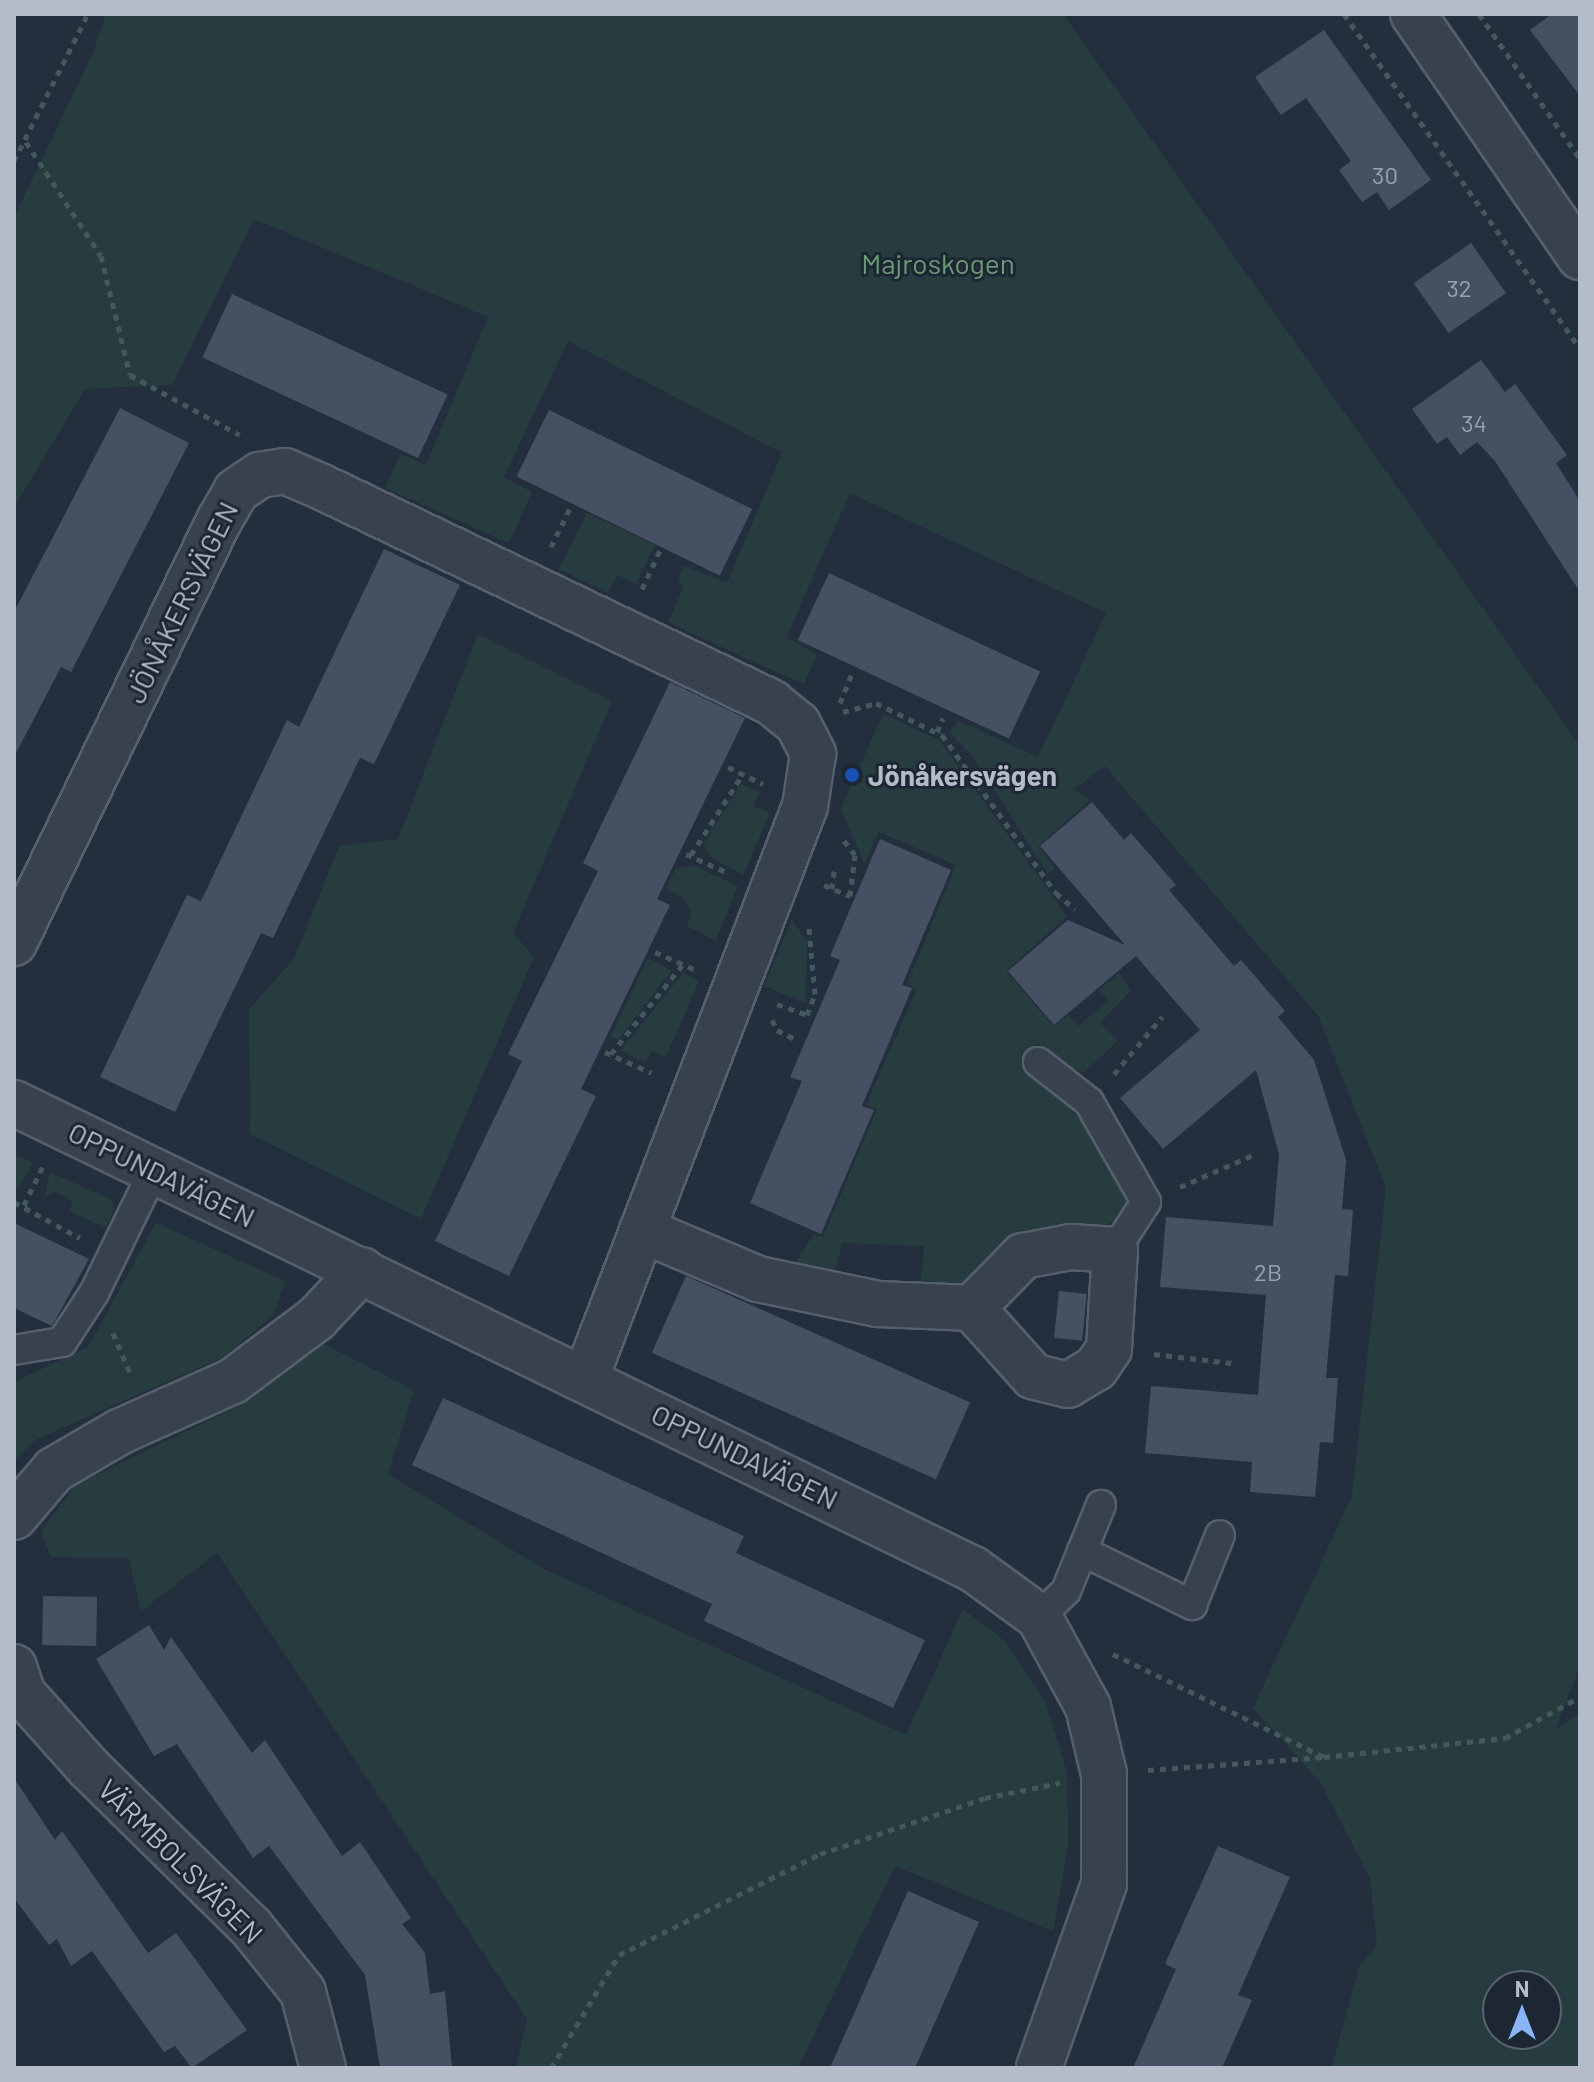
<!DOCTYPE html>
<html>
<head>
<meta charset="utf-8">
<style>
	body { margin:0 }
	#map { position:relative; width:1594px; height:2082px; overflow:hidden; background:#242f3e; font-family:Barlow,sans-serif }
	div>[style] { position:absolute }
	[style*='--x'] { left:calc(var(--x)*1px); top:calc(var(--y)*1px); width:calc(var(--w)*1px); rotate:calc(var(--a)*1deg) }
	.green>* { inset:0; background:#263c3f }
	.building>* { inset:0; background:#455162; transform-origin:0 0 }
	.path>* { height:5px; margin-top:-2.5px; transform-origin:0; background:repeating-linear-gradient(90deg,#44595c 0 6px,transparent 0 12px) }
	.roads { filter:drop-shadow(2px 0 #565f6c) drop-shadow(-2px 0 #565f6c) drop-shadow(0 2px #565f6c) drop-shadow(0 -2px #565f6c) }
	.lane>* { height:28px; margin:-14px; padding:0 14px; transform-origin:14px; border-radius:14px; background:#38414e }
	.street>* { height:44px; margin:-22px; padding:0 22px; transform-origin:22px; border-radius:22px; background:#38414e }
	.dots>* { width:22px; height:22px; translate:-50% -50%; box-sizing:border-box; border:4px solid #1d2633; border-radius:50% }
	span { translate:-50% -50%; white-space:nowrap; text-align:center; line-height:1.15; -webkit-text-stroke:6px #1d2633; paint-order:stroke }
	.number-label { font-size:24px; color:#98a1af }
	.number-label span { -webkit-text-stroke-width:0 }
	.park-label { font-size:28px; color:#6b9a76 }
	.street-label { font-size:28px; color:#b4bcc9 }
	.poi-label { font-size:28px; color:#b4bcc9; font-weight:700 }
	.left { translate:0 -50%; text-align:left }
	.frame { position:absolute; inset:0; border:16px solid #b4bcc9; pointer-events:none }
	.north { position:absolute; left:1482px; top:1970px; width:80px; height:80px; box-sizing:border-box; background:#1d2633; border:2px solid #59626f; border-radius:50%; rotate:0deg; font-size:22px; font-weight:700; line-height:32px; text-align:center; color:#b4bcc9 }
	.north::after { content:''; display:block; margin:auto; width:28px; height:36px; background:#8ab4f8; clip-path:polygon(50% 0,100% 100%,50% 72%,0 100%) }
</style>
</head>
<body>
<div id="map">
	<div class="green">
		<div style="clip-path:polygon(evenodd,106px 14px,1063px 14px,1580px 746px,1580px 1666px,1555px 1730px,1580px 1713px,1580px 2068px,1331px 2068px,1360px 1965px,1377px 1945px,1370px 1879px,1321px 1783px,1253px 1708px,1352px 1496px,1386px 1188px,1319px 1017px,1105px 766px,1074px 789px,1090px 800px,1038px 846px,1055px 869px,1048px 874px,972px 755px,949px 732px,959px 721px,1038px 757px,1106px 613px,850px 493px,786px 638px,817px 654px,804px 684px,739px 655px,668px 622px,683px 588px,678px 581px,684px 566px,727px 583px,782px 453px,568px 341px,504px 477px,532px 492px,509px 543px,385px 488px,400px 454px,426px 465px,488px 317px,254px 219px,172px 385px,85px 389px,14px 508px,14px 217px,93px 53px,106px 14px,1498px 1986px,1546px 1986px,1546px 2034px,1498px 2034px,1498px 1986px)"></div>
		<div style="clip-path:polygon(587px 513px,655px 545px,636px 584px,617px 575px,608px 593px,559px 569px)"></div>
		<div style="clip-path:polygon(478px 634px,612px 701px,513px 933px,534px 957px,421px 1219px,250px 1134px,249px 1009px,294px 959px,339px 846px,398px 839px)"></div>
		<div style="clip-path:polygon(883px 714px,939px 740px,1067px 916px,1006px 971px,1053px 1026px,1069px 1015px,1078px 1026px,1108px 1001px,1099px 990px,1119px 973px,1131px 990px,1100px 1023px,1118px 1041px,1084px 1072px,1070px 1068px,1038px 1043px,1024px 1058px,1109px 1152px,1128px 1200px,1119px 1218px,1097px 1230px,1044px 1227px,1017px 1233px,962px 1287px,920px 1292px,924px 1246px,842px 1243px,832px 1283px,790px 1272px,814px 1234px,823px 1237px,877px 1109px,866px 1105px,917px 989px,907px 984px,956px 865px,879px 832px,864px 863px,841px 808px)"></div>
		<div style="clip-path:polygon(741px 784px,760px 792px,753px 806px,770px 813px,743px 875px,713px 859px,703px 845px)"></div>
		<div style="clip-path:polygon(694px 866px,738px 886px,716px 941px,687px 926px,691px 911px,681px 896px,666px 889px,676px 868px)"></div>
		<div style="clip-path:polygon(792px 920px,807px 941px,806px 1003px,764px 986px)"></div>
		<div style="clip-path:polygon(648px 958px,671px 971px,618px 1040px,611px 1036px)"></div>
		<div style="clip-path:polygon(683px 973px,699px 981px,666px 1057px,652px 1051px,645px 1063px,621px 1050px)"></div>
		<div style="clip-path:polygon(14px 1154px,32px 1163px,19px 1187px,14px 1187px)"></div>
		<div style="clip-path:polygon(50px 1172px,112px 1200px,114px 1209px,106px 1228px,69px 1211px,73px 1202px,54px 1191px,44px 1199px)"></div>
		<div style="clip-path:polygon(156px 1223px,285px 1281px,273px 1316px,223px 1357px,35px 1440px,14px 1461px,14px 1382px,88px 1347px)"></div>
		<div style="clip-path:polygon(322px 1343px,414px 1390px,388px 1474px,542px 1568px,906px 1735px,963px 1609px,1006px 1642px,1045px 1701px,1067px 1772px,1068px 1846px,1053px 1931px,895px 1866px,798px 2068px,516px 2068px,527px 2019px,217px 1553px,141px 1611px,129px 1558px,51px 1557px,41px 1532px,75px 1485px,243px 1404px)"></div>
	</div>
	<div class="building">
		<div style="clip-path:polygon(1552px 14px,1580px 14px,1580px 96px,1530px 30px)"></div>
		<div style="clip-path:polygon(1324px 30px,1431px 180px,1389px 210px,1377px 192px,1362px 202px,1339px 170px,1351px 161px,1306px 98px,1281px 115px,1255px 77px)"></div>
		<div style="left:1471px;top:243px;width:61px;height:70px;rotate:55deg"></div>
		<div style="left:232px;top:294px;width:238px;height:70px;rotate:25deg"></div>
		<div style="clip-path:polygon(1481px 360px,1505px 392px,1515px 384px,1567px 455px,1556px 463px,1580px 501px,1580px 592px,1495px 461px,1477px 442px,1460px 455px,1447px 437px,1437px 444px,1412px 409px)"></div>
		<div style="clip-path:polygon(120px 408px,189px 443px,71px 672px,61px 667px,14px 757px,14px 612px)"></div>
		<div style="left:549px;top:410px;width:226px;height:74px;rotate:26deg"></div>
		<div style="clip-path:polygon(384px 549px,460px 585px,374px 764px,360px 758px,273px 938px,261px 933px,175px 1112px,100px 1077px,187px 895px,201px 901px,287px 720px,299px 727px)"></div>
		<div style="left:829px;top:573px;width:233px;height:74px;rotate:25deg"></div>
		<div style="clip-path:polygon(670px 682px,745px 718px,657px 899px,670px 905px,581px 1089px,596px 1096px,509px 1276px,435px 1241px,522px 1061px,508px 1054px,598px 871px,583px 863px)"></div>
		<div style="clip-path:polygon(1092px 802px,1124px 840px,1131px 833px,1176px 885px,1169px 890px,1234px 966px,1241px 960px,1285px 1011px,1278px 1017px,1314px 1060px,1346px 1160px,1342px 1209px,1353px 1210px,1348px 1276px,1335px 1275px,1326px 1378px,1338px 1378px,1333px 1443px,1320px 1442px,1315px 1497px,1250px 1492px,1252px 1462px,1145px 1453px,1151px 1386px,1258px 1395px,1266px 1295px,1160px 1287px,1166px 1217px,1273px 1226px,1279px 1154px,1256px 1070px,1163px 1149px,1120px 1098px,1200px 1030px,1136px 956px,1054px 1025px,1008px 971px,1068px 920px,1125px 945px,1040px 846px)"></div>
		<div style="clip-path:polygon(880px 839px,951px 870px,902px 985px,912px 988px,862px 1106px,874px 1110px,821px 1234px,750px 1203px,802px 1081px,790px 1077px,840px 960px,830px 956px)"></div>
		<div style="clip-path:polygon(14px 1223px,89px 1259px,52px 1326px,14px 1308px)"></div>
		<div style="left:686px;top:1276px;width:311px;height:84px;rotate:24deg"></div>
		<div style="left:1059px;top:1291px;width:28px;height:47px;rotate:6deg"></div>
		<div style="clip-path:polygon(443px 1398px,744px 1536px,736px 1553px,925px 1640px,893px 1708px,704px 1621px,712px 1604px,412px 1465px)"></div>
		<div style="left:43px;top:1596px;width:54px;height:49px;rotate:1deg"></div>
		<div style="clip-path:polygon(149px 1625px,164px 1650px,171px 1637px,252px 1753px,265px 1740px,342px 1856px,360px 1842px,411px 1918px,402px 1924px,425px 1953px,430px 1994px,445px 1991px,452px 2068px,380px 2068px,365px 1975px,269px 1846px,253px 1858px,177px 1744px,154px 1756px,96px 1659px)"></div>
		<div style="clip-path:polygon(14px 1778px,55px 1840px,62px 1831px,148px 1953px,176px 1933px,247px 2030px,192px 2068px,175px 2046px,164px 2052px,92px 1951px,71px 1966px,57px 1939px,49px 1945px,14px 1898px)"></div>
		<div style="clip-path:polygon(1218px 1846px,1290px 1877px,1238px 1995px,1252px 2000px,1222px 2068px,1133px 2068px,1176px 1969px,1165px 1964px)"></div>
		<div style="clip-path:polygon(908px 1891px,979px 1922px,915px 2068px,830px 2068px)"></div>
	</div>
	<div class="path">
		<div style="--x:1344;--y:14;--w:409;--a:54.8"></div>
		<div style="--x:1479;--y:14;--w:177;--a:55.1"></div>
		<div style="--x:26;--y:142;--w:136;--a:56.7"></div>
		<div style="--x:101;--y:256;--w:122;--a:76.3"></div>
		<div style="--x:130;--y:375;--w:125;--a:28.6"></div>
		<div style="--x:14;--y:161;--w:165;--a:-63.3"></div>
		<div style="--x:551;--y:547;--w:43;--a:-64"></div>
		<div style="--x:642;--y:589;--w:43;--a:-65.2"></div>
		<div style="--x:840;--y:703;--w:31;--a:-68"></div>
		<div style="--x:843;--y:712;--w:34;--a:-15"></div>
		<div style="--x:876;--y:703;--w:73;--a:25.9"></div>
		<div style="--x:942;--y:735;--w:195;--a:54.2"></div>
		<div style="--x:1056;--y:893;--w:25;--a:40"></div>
		<div style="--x:937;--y:732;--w:15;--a:-67"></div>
		<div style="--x:728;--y:767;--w:39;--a:26"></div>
		<div style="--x:686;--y:854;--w:48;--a:24.4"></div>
		<div style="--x:691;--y:855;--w:96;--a:-57.3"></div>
		<div style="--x:824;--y:885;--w:28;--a:23"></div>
		<div style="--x:850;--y:896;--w:41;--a:-83"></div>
		<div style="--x:855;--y:855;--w:20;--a:-127"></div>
		<div style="--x:832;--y:889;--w:23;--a:-83"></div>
		<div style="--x:655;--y:952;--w:43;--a:23.6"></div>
		<div style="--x:777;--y:1004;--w:32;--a:20"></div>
		<div style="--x:807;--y:1015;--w:22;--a:-69"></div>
		<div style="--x:815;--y:994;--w:66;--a:-95.2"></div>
		<div style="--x:772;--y:1020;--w:11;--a:63"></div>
		<div style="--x:777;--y:1030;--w:22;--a:27"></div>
		<div style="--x:605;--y:1052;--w:51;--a:24.1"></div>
		<div style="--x:611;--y:1054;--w:115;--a:-51.3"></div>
		<div style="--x:1114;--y:1074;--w:75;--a:-49.9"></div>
		<div style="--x:1180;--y:1187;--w:80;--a:-23.7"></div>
		<div style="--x:14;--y:1202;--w:75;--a:28.6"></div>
		<div style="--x:24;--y:1205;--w:43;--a:-64"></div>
		<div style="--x:113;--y:1333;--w:46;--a:66.8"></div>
		<div style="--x:1154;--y:1354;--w:78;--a:6.7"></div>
		<div style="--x:1113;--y:1654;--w:235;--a:26"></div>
		<div style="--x:1324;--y:1757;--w:182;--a:-6"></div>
		<div style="--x:1505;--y:1738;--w:85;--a:-28.7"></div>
		<div style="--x:1148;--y:1770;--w:176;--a:-4.2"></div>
		<div style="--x:551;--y:2068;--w:132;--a:-59"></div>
		<div style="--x:619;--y:1955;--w:225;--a:-26.7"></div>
		<div style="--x:820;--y:1854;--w:174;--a:-18.7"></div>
		<div style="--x:985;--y:1798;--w:76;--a:-11.5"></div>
	</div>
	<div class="roads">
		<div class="lane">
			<div style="--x:1038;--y:1062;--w:65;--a:38.1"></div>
			<div style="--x:1089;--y:1102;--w:115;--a:60.3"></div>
			<div style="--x:1146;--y:1202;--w:57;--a:122.9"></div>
			<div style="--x:14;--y:1350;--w:49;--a:-9.5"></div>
			<div style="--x:62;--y:1342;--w:59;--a:-56.9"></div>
			<div style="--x:94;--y:1293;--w:137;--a:-64"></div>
			<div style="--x:1082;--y:1551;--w:123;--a:26.1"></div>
			<div style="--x:1192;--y:1605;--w:75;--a:-68.2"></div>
			<div style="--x:1039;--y:1617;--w:37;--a:-44"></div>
			<div style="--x:1066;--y:1591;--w:93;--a:-67.9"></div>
		</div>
		<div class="street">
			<div style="--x:1413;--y:14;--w:295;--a:55.5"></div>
			<div style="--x:14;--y:943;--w:469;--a:-64.1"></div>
			<div style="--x:219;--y:521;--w:34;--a:-60"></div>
			<div style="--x:236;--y:491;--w:29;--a:-34"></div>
			<div style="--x:260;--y:475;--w:25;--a:-9"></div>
			<div style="--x:285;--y:471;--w:40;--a:23.4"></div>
			<div style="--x:322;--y:487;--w:499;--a:25.6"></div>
			<div style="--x:772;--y:703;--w:33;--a:39"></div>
			<div style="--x:798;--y:724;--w:34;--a:63"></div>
			<div style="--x:813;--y:754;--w:53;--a:98.7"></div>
			<div style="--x:805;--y:806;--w:612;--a:110.98"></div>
			<div style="--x:14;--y:1103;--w:1066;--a:25.92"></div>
			<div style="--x:973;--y:1569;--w:82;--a:36"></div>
			<div style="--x:1039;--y:1617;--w:102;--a:61.4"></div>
			<div style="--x:1088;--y:1707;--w:69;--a:76.6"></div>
			<div style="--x:1104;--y:1774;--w:110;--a:90"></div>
			<div style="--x:1104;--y:1884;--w:195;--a:109.5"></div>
			<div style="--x:642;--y:1230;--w:126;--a:22.9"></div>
			<div style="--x:758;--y:1279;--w:123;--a:11.8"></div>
			<div style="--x:878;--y:1304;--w:94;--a:2.4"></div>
			<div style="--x:972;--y:1308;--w:73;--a:-45.6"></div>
			<div style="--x:1023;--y:1256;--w:49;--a:-10.6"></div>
			<div style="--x:1071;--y:1247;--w:44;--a:3.9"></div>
			<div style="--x:1115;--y:1250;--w:99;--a:93.5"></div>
			<div style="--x:1109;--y:1349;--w:23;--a:124"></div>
			<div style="--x:1096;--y:1368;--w:33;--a:149"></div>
			<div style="--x:1068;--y:1385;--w:36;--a:-166"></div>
			<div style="--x:1033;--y:1376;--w:91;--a:-131.9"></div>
			<div style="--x:14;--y:1517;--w:62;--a:-49.6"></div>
			<div style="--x:54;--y:1470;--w:75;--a:-30.3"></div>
			<div style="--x:119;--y:1432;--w:125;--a:-24.1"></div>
			<div style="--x:233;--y:1381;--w:104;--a:-36.8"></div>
			<div style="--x:316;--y:1319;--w:67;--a:-46.8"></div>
			<div style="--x:14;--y:1667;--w:28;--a:72"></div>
			<div style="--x:23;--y:1694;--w:99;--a:48.3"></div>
			<div style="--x:89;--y:1768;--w:227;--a:44.5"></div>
			<div style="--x:251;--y:1927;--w:83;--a:51.3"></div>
			<div style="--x:303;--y:1992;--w:79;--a:75.3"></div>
		</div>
	</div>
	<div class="dots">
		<div style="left:852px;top:775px;background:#1a4fb4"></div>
	</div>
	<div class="number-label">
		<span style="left:1385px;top:175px">30</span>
		<span style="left:1459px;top:288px">32</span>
		<span style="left:1474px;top:423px">34</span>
		<span style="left:1268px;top:1272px">2B</span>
	</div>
	<div class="park-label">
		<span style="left:938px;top:263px">Majroskogen</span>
	</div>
	<div class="street-label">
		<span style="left:181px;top:602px;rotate:-64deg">JÖNÅKERSVÄGEN</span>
		<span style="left:162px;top:1174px;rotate:26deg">OPPUNDAVÄGEN</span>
		<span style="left:745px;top:1456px;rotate:26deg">OPPUNDAVÄGEN</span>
		<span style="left:181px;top:1861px;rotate:45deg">VÄRMBOLSVÄGEN</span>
	</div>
	<div class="poi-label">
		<span class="left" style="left:868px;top:775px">Jönåkersvägen</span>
	</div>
	<div class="frame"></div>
	<div class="north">N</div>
</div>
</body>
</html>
